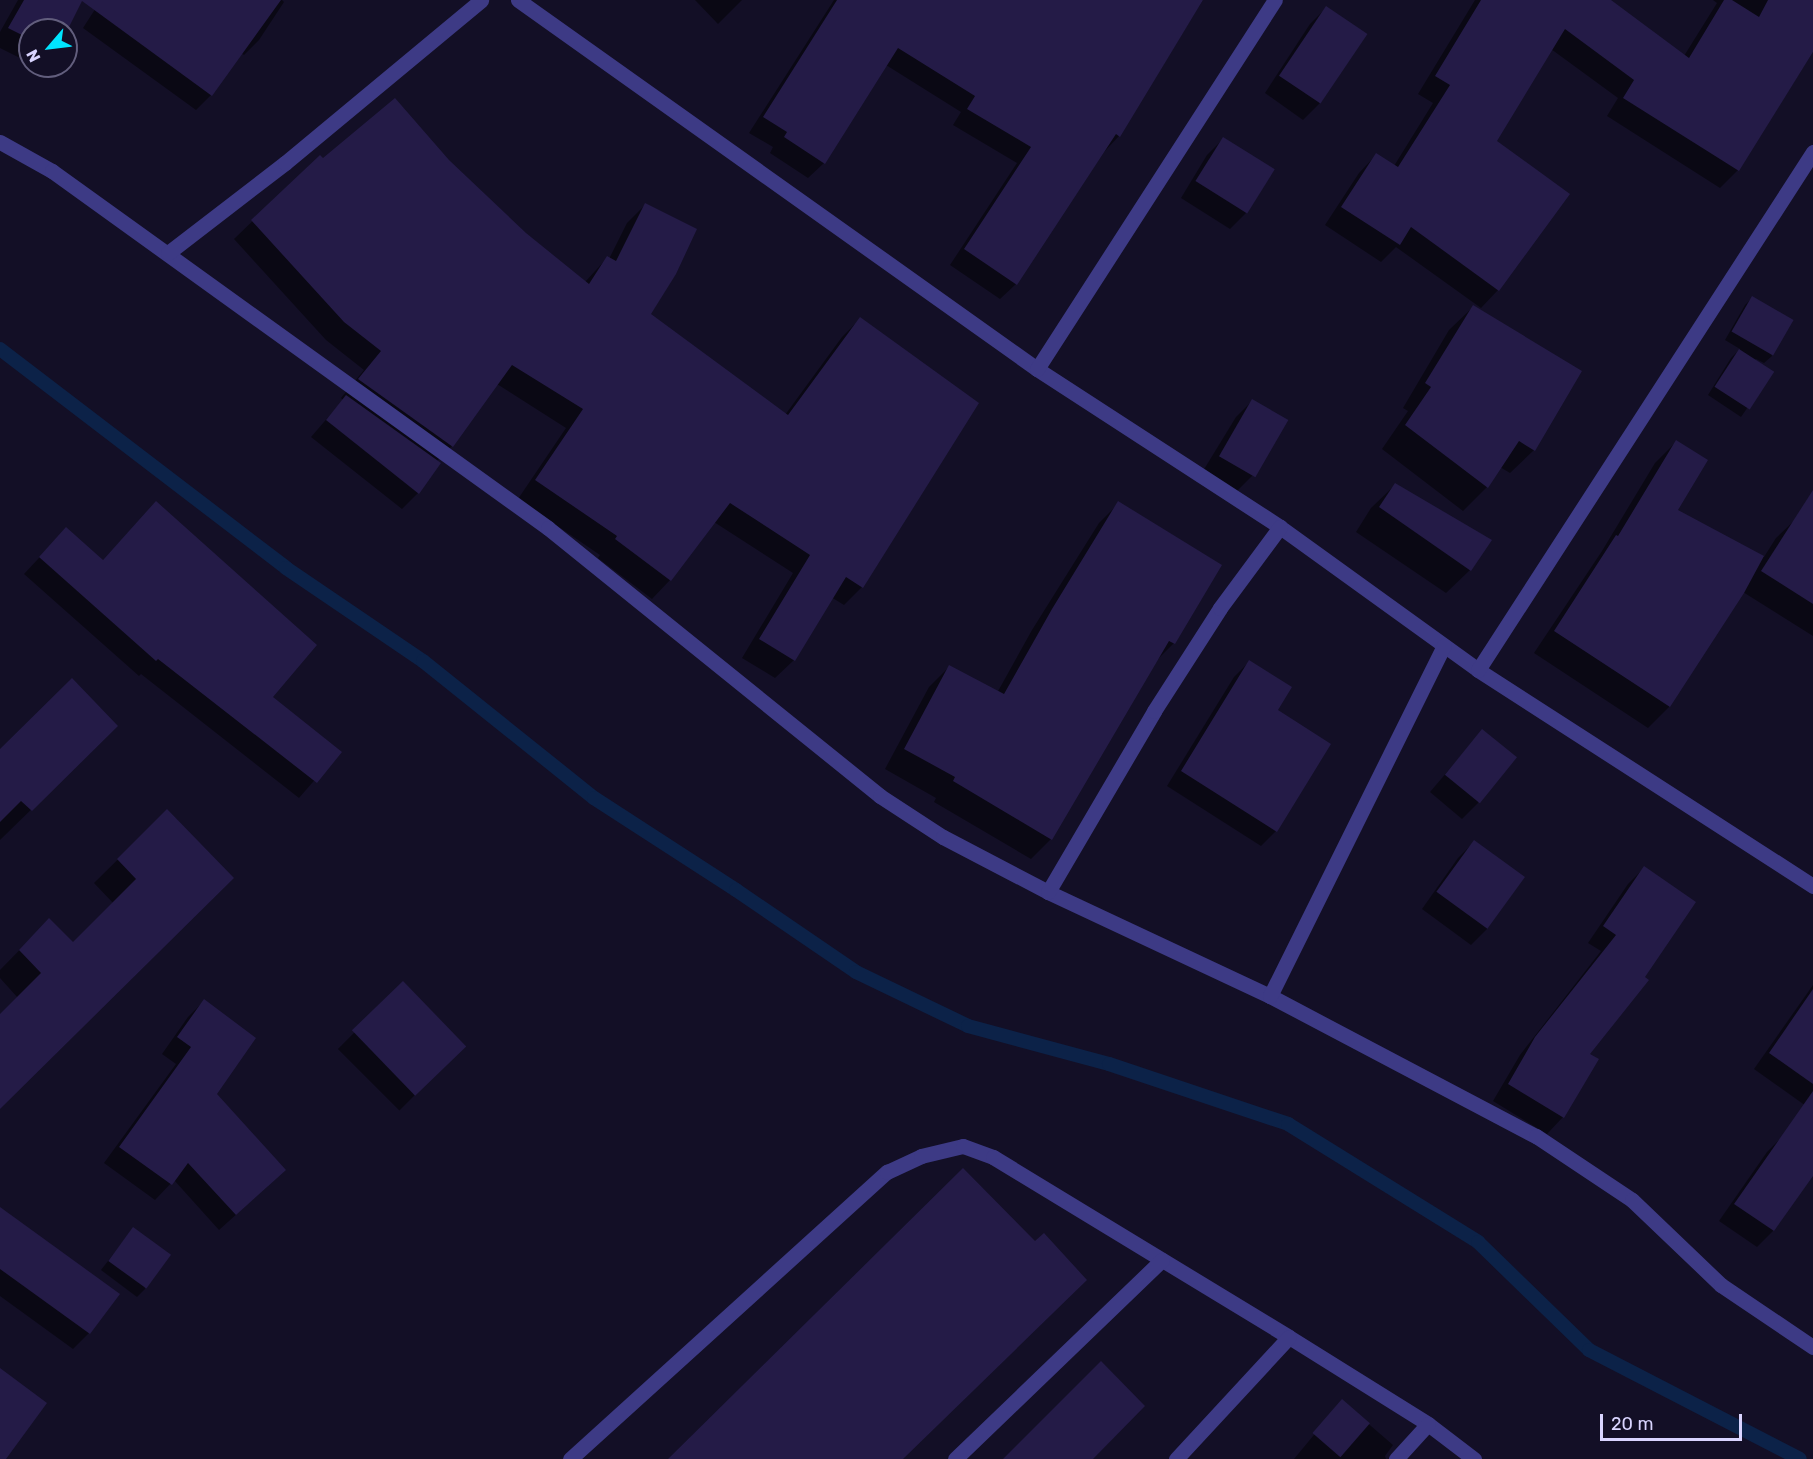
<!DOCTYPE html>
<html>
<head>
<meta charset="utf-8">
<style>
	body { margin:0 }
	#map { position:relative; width:1813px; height:1459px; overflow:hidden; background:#130f26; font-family:Rubik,sans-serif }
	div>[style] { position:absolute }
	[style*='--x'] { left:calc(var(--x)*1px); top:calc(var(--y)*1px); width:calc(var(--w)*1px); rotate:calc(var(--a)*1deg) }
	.shadow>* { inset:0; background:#0007; transform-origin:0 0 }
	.stream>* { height:14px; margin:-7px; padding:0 7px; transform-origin:7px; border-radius:7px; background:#0c2248 }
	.building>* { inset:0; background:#241b47; transform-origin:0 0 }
	.minor>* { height:15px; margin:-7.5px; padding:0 7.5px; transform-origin:7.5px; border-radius:7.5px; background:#3d3a85 }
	span { translate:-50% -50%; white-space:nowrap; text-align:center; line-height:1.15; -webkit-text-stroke:5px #130f26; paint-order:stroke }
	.north { position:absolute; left:18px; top:18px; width:60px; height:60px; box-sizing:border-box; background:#130f26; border:2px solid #625e7d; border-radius:50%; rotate:242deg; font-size:16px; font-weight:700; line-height:24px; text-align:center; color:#d9d4ff }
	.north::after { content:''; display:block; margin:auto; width:21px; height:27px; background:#00e5ff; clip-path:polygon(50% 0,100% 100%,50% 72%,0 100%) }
	.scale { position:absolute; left:1600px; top:1414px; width:142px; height:27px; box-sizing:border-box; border:3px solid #d9d4ff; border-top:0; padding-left:8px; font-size:18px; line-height:21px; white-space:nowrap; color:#d9d4ff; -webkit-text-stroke:4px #130f26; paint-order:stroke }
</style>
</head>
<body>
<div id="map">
	<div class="shadow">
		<div style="clip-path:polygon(18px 0,61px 0,66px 30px,30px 30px,30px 63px,0 48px,0 32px)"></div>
		<div style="clip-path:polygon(101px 0,282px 0,284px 2px,259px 40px,244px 55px,241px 53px,211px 95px,196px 110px,83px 28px)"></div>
		<div style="clip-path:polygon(695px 0,742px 0,718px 24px)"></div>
		<div style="clip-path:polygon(834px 0,1203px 0,1119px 136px,1104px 152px,1016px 284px,1000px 299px,950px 265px,1017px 163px,953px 125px,961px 112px,886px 65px,824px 163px,808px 178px,770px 153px,773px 147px,749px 133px)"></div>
		<div style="clip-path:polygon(1475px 0,1609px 0,1684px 56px,1717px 3px,1713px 0,1813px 0,1813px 52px,1738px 170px,1720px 188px,1607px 116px,1618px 98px,1551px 49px,1495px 142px,1498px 290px,1481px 308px,1396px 247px,1381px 262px,1325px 225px,1359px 173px,1376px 155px,1394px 166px,1433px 103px,1418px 94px)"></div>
		<div style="clip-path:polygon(1326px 8px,1366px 34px,1319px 104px,1303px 120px,1265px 93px,1310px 24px)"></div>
		<div style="clip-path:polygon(1223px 139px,1246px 213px,1230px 229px,1181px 198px,1207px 155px)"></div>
		<div style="clip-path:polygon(319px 157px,323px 160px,448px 161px,525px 234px,585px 282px,607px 258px,609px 259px,627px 223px,645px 205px,649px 314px,785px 415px,842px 337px,860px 319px,862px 587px,844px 605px,831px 597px,794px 660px,775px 678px,742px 658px,793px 573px,714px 522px,670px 580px,652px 599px,598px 558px,600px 555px,518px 499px,566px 428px,497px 384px,452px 446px,436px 462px,439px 464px,418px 493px,402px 509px,311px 437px,343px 400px,341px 398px,364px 370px,326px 340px,234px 239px)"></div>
		<div style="clip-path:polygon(1753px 297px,1772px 356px,1764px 363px,1756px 359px,1754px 361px,1772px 372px,1741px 417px,1708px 395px,1731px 358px,1740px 349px,1725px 340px,1745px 305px)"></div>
		<div style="clip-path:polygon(1473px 307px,1534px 450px,1510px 473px,1500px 467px,1487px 487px,1463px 511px,1382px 449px,1408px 411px,1403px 408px,1449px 330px)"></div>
		<div style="clip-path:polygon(1252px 401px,1253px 475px,1237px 491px,1203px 471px,1236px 417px)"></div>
		<div style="clip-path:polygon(1676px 442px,1675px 511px,1764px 557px,1776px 538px,1796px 519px,1813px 529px,1813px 636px,1743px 592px,1669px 707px,1648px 728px,1534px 653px,1602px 551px,1655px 463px)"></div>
		<div style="clip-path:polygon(1395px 485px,1470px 570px,1446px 593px,1356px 532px,1371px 508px)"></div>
		<div style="clip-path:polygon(156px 503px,270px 697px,339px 752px,299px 798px,141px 674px,139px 676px,24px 574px,66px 529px,102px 561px)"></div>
		<div style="clip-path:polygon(1119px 503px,1220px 566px,1174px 643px,1155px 662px,1051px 839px,1031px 859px,934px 802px,936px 798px,885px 769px,929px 687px,949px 667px,997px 693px,1032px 630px,1099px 523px)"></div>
		<div style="clip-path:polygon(1249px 662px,1276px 710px,1276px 831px,1261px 846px,1167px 786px,1234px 677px)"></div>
		<div style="clip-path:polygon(1482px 731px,1478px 803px,1462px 819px,1430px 792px)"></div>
		<div style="clip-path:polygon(0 751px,86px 756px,0 840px)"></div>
		<div style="clip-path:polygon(167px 811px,232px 878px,0 1107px,0 1016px,18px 998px,0 978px,0 970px,49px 920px,73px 944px,114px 904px,94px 883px)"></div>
		<div style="clip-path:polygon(1474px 842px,1487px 929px,1471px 945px,1422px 909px,1458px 858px)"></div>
		<div style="clip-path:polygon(1644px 868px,1588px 1054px,1563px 1117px,1547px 1134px,1493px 1101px,1520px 1055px,1601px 951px,1588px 943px,1628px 884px)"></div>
		<div style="left:403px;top:984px;width:87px;height:92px;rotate:45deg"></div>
		<div style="clip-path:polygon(1813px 985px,1813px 1111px,1754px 1069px)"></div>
		<div style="clip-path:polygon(204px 1001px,215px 1094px,268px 1186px,219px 1230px,174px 1180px,155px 1200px,104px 1163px,176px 1064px,162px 1054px,188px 1017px)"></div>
		<div style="clip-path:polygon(1783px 1136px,1813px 1157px,1813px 1174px,1773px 1231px,1757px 1247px,1719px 1221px,1767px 1152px)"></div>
		<div style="clip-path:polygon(0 1209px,89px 1333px,73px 1349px,0 1296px)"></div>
		<div style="clip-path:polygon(133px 1229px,145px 1289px,137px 1297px,101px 1270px)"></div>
		<div style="clip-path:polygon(1342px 1401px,1393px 1445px,1385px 1456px,1386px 1459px,1294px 1459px)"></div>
	</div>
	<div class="stream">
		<div style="--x:0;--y:349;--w:360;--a:37.4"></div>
		<div style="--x:286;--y:568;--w:166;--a:34.2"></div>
		<div style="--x:423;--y:661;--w:219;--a:38.7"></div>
		<div style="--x:594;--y:798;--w:169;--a:32.9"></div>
		<div style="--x:736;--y:890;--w:145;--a:34.3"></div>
		<div style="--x:856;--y:972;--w:124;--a:25.7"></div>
		<div style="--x:968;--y:1026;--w:146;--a:15.1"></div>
		<div style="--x:1109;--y:1064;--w:189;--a:18.5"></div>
		<div style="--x:1288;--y:1124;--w:224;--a:31.8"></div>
		<div style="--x:1478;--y:1242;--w:155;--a:44.2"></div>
		<div style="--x:1589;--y:1350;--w:237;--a:27.3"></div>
	</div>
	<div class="building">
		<div style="clip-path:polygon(24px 0,281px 0,212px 96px,82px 1px,66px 33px,66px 30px,30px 30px,30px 39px,8px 28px)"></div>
		<div style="clip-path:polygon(837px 0,1203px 0,1120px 137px,1116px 134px,1017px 285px,964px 249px,1031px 147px,967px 109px,975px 96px,898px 48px,825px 164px,784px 137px,787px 132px,763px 117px)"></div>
		<div style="clip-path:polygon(1481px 0,1611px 0,1689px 58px,1724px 0,1732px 0,1759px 17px,1768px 0,1813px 0,1813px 52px,1739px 171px,1623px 98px,1634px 80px,1565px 29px,1497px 141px,1570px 194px,1499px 291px,1411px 227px,1400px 245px,1341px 207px,1376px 153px,1398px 167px,1450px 85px,1435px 76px)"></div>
		<div style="left:1326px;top:6px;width:50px;height:84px;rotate:34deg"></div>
		<div style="clip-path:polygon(395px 98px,449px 160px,526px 233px,589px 284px,607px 256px,616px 261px,645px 203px,697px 229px,676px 274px,651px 314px,788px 415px,860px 317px,979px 403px,863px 588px,846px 577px,795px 661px,759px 639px,810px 555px,730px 503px,671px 581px,615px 539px,617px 536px,535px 480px,583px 409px,512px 365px,453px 447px,358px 379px,381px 351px,344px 322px,251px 220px,320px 155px,323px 158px)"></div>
		<div style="left:1223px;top:137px;width:61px;height:52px;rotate:32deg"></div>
		<div style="left:1752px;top:296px;width:48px;height:41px;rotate:30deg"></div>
		<div style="clip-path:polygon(1473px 305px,1582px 371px,1535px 451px,1519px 441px,1488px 488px,1405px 425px,1431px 387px,1425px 383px)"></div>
		<div style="left:1739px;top:349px;width:42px;height:45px;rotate:33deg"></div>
		<div style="clip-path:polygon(346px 395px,441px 463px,419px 494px,326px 420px)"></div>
		<div style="left:1252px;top:399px;width:42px;height:66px;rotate:30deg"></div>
		<div style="clip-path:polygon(1676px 440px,1708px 460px,1678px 510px,1764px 556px,1744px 593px,1670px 707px,1554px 631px,1616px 535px,1618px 536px)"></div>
		<div style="clip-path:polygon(1395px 483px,1492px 540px,1471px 571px,1379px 507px)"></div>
		<div style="clip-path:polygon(1813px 490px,1813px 604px,1761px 571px)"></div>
		<div style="clip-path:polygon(156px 501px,317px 645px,273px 697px,342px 752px,317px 783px,158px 659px,156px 661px,39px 557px,66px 527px,103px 560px)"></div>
		<div style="clip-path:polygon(1118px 501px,1222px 565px,1175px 644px,1169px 641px,1052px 840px,953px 781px,955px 777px,904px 749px,949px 665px,1004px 694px,1052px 609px)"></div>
		<div style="clip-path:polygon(1249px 660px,1292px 687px,1278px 710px,1331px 744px,1277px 832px,1181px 771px)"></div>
		<div style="clip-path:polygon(72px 678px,118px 726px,32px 811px,21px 801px,0 822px,0 749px)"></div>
		<div style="left:1482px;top:729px;width:45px;height:59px;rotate:39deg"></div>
		<div style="clip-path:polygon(167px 809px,234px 878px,0 1109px,0 1014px,41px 973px,19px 950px,49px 918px,73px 942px,136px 879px,117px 859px)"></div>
		<div style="left:1474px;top:840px;width:63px;height:64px;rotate:36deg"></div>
		<div style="clip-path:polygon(1644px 866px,1696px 902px,1645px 977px,1649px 980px,1590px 1054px,1599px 1059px,1564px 1118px,1508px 1084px,1535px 1037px,1616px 935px,1603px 926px)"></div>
		<div style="left:403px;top:981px;width:91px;height:71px;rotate:46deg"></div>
		<div style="clip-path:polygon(1813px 989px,1813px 1084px,1769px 1053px)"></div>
		<div style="clip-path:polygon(204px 999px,256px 1038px,217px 1094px,286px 1170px,236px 1215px,188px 1163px,172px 1185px,119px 1147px,191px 1047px,177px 1037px)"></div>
		<div style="clip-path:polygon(1813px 1091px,1813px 1176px,1774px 1231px,1734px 1204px)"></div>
		<div style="clip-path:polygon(963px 1168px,1035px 1241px,1044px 1233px,1087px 1280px,903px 1459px,668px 1459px)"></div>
		<div style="clip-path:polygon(0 1207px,120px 1294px,90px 1334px,0 1269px)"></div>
		<div style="left:133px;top:1227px;width:47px;height:42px;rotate:36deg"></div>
		<div style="clip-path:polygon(1101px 1361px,1145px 1406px,1093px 1459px,1003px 1459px)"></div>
		<div style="clip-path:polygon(0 1368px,47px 1403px,6px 1459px,0 1459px)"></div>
		<div style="left:1342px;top:1399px;width:37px;height:45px;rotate:41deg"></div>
	</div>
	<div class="minor">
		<div style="--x:518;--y:0;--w:637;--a:35.41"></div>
		<div style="--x:1037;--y:369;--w:290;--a:33"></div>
		<div style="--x:1280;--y:527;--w:244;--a:35.8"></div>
		<div style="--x:1478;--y:670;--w:399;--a:32.8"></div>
		<div style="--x:0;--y:142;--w:60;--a:29.1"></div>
		<div style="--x:52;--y:171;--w:611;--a:35.74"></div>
		<div style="--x:548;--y:528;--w:427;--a:38.9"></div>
		<div style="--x:880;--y:796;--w:75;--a:33.1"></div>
		<div style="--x:943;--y:837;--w:119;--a:27.6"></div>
		<div style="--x:1048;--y:892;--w:245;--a:25.1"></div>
		<div style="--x:1270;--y:996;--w:301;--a:27.8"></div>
		<div style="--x:1536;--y:1136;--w:115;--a:33.7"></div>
		<div style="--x:1632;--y:1200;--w:123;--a:43.7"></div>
		<div style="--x:1721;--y:1285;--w:111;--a:34"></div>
		<div style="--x:168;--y:253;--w:148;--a:-37.6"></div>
		<div style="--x:285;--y:163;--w:255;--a:-39.7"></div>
		<div style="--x:1037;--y:369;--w:439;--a:-57.2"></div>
		<div style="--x:1478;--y:670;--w:617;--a:-57.11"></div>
		<div style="--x:1048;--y:892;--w:210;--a:-59.6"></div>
		<div style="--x:1154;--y:711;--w:122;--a:-57.3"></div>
		<div style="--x:1220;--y:608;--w:101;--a:-53.5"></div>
		<div style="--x:1270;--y:996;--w:391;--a:-63.6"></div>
		<div style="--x:570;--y:1459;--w:428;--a:-42.2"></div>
		<div style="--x:887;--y:1172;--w:38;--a:-25"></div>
		<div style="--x:921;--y:1156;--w:43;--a:-13.4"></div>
		<div style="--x:963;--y:1146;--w:32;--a:20"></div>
		<div style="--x:993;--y:1157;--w:346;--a:31.3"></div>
		<div style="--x:1289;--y:1337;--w:164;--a:32"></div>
		<div style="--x:1428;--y:1424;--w:58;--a:37.3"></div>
		<div style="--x:955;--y:1459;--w:287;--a:-43.9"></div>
		<div style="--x:1176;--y:1459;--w:166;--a:-47.2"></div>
		<div style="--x:1396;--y:1459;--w:47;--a:-47.6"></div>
	</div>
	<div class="north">N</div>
	<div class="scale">20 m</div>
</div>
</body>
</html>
